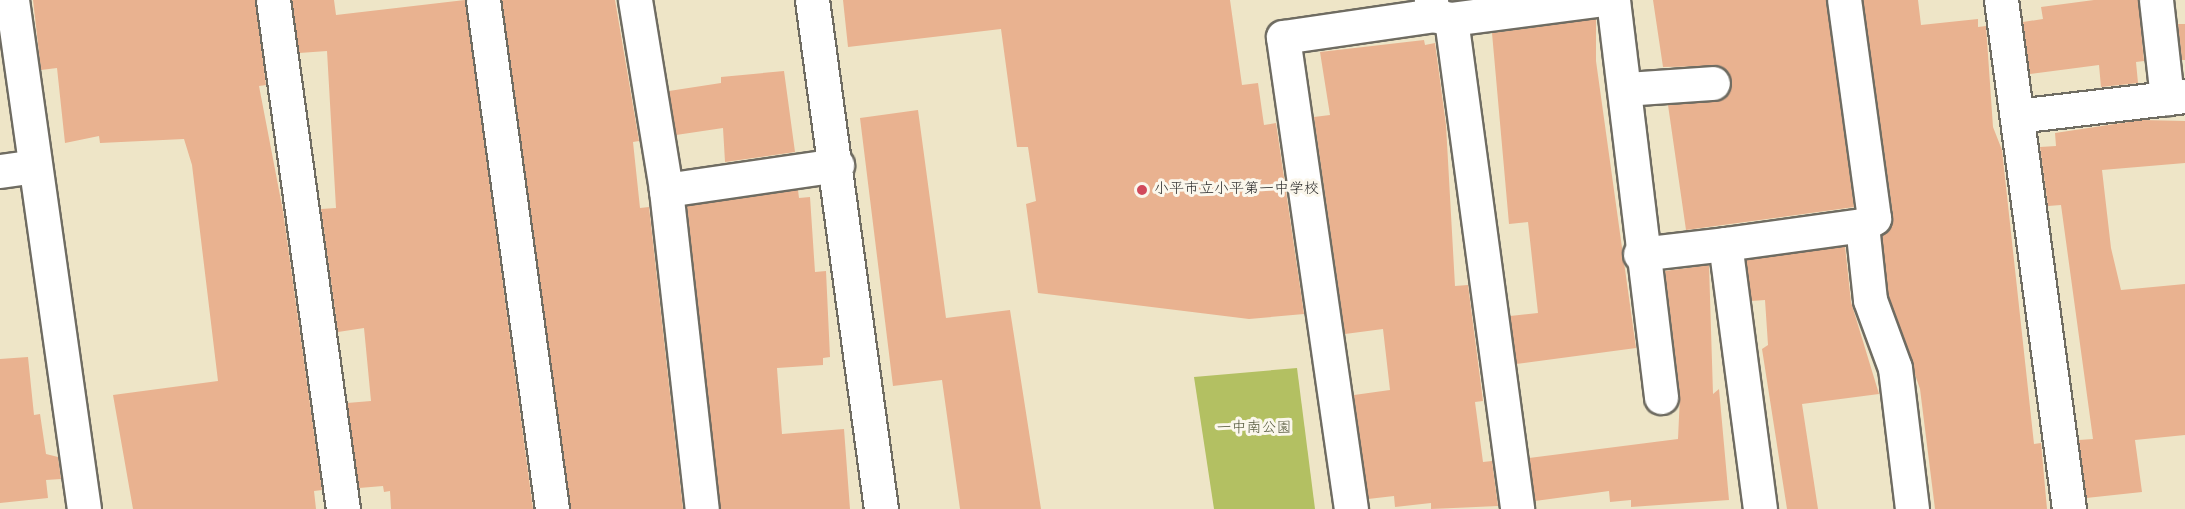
<!DOCTYPE html>
<html>
<head>
<meta charset="utf-8">
<style>
	body { margin:0 }
	#map { position:relative; width:2185px; height:509px; overflow:hidden; background:#eee5c7; font-family:Kalam,"Klee One",sans-serif }
	div>[style] { position:absolute }
	[style*='--x'] { left:calc(var(--x)*1px); top:calc(var(--y)*1px); width:calc(var(--w)*1px); rotate:calc(var(--a)*1deg) }
	.green>* { inset:0; background:#b3c062 }
	.building>* { inset:0; background:#e9b290 }
	.roads { filter:drop-shadow(2px 0 #6f6c62) drop-shadow(-2px 0 #6f6c62) drop-shadow(0 2px #6f6c62) drop-shadow(0 -2px #6f6c62) }
	.minor>* { height:33px; margin:-16.5px; padding:0 16.5px; transform-origin:16.5px; border-radius:16.5px; background:#fff }
	.dots>* { width:16px; height:16px; translate:-50% -50%; box-sizing:border-box; border:3px solid #fbf7ec; border-radius:50% }
	span { translate:-50% -50%; white-space:nowrap; text-align:center; line-height:1.15; -webkit-text-stroke:6px #fbf7ec; paint-order:stroke }
	.poi-label { font-size:15px; color:#2b2b2b }
	.left { translate:0 -50%; text-align:left }
	.park-label { font-size:15px; color:#54583c }
</style>
</head>
<body>
<div id="map">
	<div class="green">
		<div style="clip-path:polygon(1297px 368px,1315px 509px,1214px 509px,1194px 377px)"></div>
	</div>
	<div class="building">
		<div style="clip-path:polygon(33px 0,255px 0,266px 85px,259px 86px,283px 211px,322px 490px,314px 491px,316px 509px,133px 509px,113px 395px,218px 381px,192px 165px,184px 139px,100px 143px,99px 136px,65px 143px,57px 68px,41px 70px)"></div>
		<div style="clip-path:polygon(292px 0,334px 0,336px 15px,465px 0,533px 509px,391px 509px,390px 491px,384px 492px,383px 486px,359px 488px,347px 403px,371px 401px,364px 328px,338px 332px,321px 209px,336px 208px,327px 51px,299px 53px)"></div>
		<div style="clip-path:polygon(502px 0,615px 0,639px 141px,633px 142px,640px 208px,649px 207px,683px 509px,570px 509px)"></div>
		<div style="clip-path:polygon(843px 0,1230px 0,1242px 85px,1258px 83px,1264px 125px,1276px 123px,1304px 314px,1249px 319px,1038px 293px,1026px 204px,1036px 201px,1028px 147px,1017px 147px,1001px 29px,848px 47px)"></div>
		<div style="clip-path:polygon(1653px 0,1826px 0,1854px 207px,1686px 230px,1668px 105px,1723px 99px,1732px 81px,1721px 66px,1663px 67px)"></div>
		<div style="clip-path:polygon(1863px 0,1918px 0,1921px 25px,1978px 19px,1978px 27px,1986px 26px,1993px 127px,2002px 150px,2034px 444px,2041px 443px,2047px 509px,1935px 509px,1920px 389px,1888px 296px,1882px 235px,1893px 215px)"></div>
		<div style="clip-path:polygon(2094px 0,2138px 0,2144px 61px,2136px 62px,2138px 83px,2101px 87px,2099px 65px,2030px 74px,2023px 22px,2043px 19px,2041px 7px)"></div>
		<div style="clip-path:polygon(1596px 19px,1596px 61px,1636px 348px,1516px 364px,1510px 316px,1538px 313px,1528px 222px,1509px 224px,1492px 33px)"></div>
		<div style="clip-path:polygon(2178px 24px,2185px 24px,2185px 60px,2182px 60px)"></div>
		<div style="clip-path:polygon(1424px 40px,1425px 45px,1435px 43px,1446px 125px,1455px 286px,1468px 285px,1483px 401px,1475px 402px,1483px 462px,1492px 461px,1498px 506px,1431px 509px,1431px 503px,1395px 507px,1394px 496px,1368px 499px,1354px 395px,1390px 390px,1383px 329px,1345px 334px,1314px 117px,1330px 115px,1320px 52px)"></div>
		<div style="clip-path:polygon(784px 71px,795px 152px,725px 162px,723px 128px,676px 135px,669px 91px,721px 83px,721px 77px)"></div>
		<div style="clip-path:polygon(918px 110px,946px 318px,1010px 310px,1041px 509px,960px 509px,942px 380px,893px 386px,860px 118px)"></div>
		<div style="clip-path:polygon(2142px 120px,2185px 121px,2185px 163px,2102px 170px,2111px 248px,2121px 290px,2185px 284px,2185px 435px,2135px 440px,2142px 492px,2086px 498px,2079px 440px,2093px 439px,2061px 205px,2048px 206px,2040px 147px,2056px 146px,2055px 133px)"></div>
		<div style="clip-path:polygon(798px 190px,799px 198px,810px 197px,815px 272px,826px 271px,830px 357px,823px 358px,823px 365px,777px 368px,782px 434px,844px 429px,850px 509px,720px 509px,687px 206px)"></div>
		<div style="clip-path:polygon(1845px 246px,1851px 302px,1879px 394px,1802px 404px,1818px 509px,1787px 509px,1762px 349px,1768px 345px,1765px 300px,1751px 301px,1746px 260px)"></div>
		<div style="clip-path:polygon(1709px 265px,1713px 394px,1719px 389px,1729px 500px,1631px 507px,1631px 500px,1610px 502px,1609px 491px,1535px 501px,1529px 458px,1678px 439px,1680px 395px,1665px 271px)"></div>
		<div style="clip-path:polygon(28px 357px,34px 415px,40px 414px,46px 454px,58px 457px,61px 479px,46px 480px,48px 498px,0 503px,0 359px)"></div>
	</div>
	<div class="roads">
		<div class="minor">
			<div style="--x:12;--y:0;--w:514;--a:81.95"></div>
			<div style="--x:273;--y:0;--w:514;--a:82.17"></div>
			<div style="--x:483;--y:0;--w:514;--a:82.28"></div>
			<div style="--x:635;--y:0;--w:193;--a:80.7"></div>
			<div style="--x:666;--y:190;--w:321;--a:83.6"></div>
			<div style="--x:812;--y:0;--w:514;--a:82.28"></div>
			<div style="--x:1613;--y:0;--w:400;--a:83.1"></div>
			<div style="--x:2001;--y:0;--w:514;--a:82.39"></div>
			<div style="--x:2156;--y:0;--w:99;--a:83.6"></div>
			<div style="--x:1433;--y:15;--w:18;--a:13"></div>
			<div style="--x:1451;--y:19;--w:494;--a:82.3"></div>
			<div style="--x:1451;--y:19;--w:146;--a:-7.5"></div>
			<div style="--x:1625;--y:89;--w:88;--a:-3.9"></div>
			<div style="--x:2017;--y:116;--w:169;--a:-6.8"></div>
			<div style="--x:0;--y:171;--w:34;--a:-8"></div>
			<div style="--x:666;--y:190;--w:173;--a:-8.3"></div>
			<div style="--x:1862;--y:225;--w:75;--a:83.9"></div>
			<div style="--x:1870;--y:300;--w:72;--a:69.8"></div>
			<div style="--x:1895;--y:368;--w:142;--a:83.1"></div>
			<div style="--x:1640;--y:254;--w:86;--a:-6.7"></div>
			<div style="--x:1351;--y:509;--w:477;--a:-98.2"></div>
			<div style="--x:1283;--y:37;--w:152;--a:-8.3"></div>
			<div style="--x:1433;--y:15;--w:15;--a:-98"></div>
			<div style="--x:1760;--y:509;--w:267;--a:-97.5"></div>
			<div style="--x:1725;--y:244;--w:138;--a:-7.9"></div>
			<div style="--x:1862;--y:225;--w:14;--a:-30"></div>
			<div style="--x:1874;--y:218;--w:220;--a:-97.8"></div>
		</div>
	</div>
	<div class="dots">
		<div style="left:1142px;top:190px;background:#d1495b"></div>
	</div>
	<div class="poi-label">
		<span class="left" style="left:1154px;top:190px">小平市立小平第一中学校</span>
	</div>
	<div class="park-label">
		<span style="left:1254px;top:429px">一中南公園</span>
	</div>
</div>
</body>
</html>
